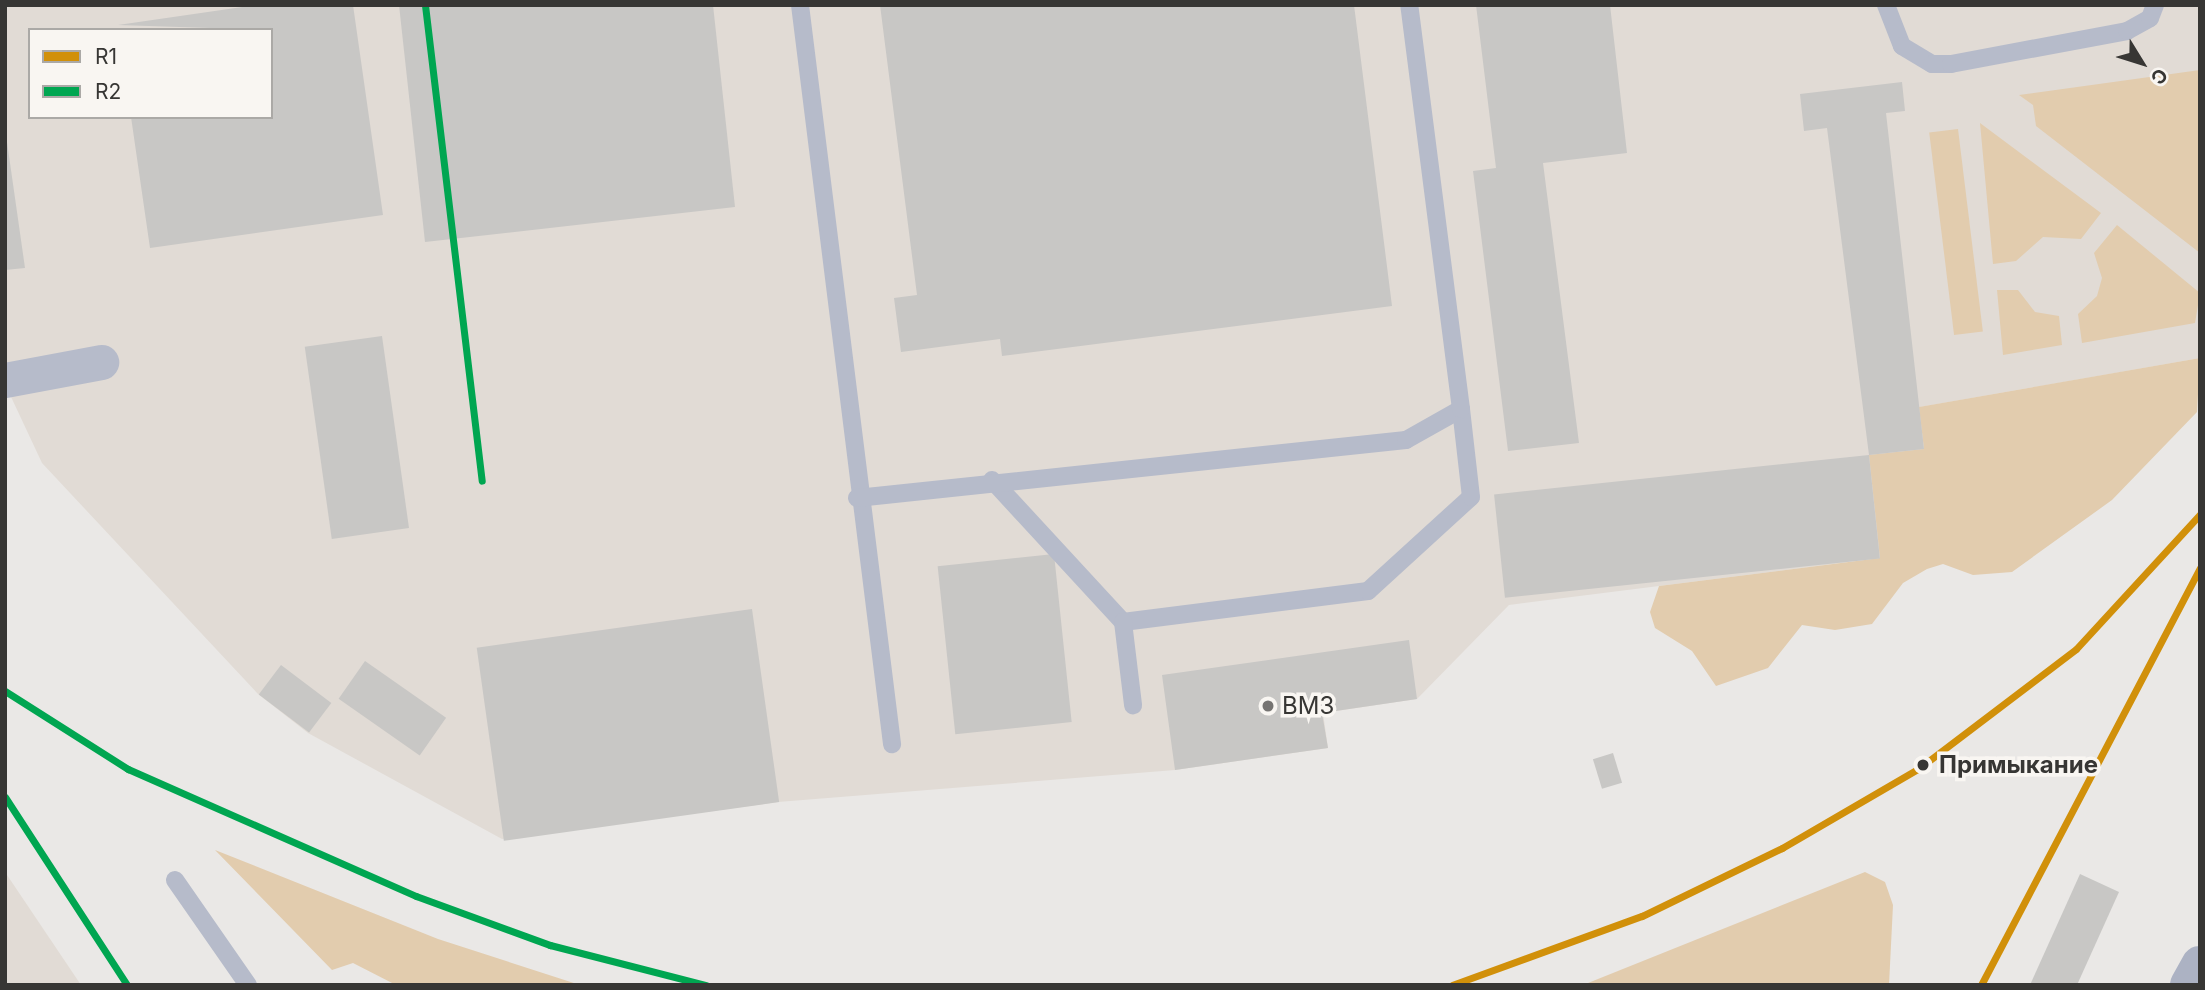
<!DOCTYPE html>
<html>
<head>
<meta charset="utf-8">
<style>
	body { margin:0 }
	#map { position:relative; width:2205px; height:990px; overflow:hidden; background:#eae8e6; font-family:Inter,sans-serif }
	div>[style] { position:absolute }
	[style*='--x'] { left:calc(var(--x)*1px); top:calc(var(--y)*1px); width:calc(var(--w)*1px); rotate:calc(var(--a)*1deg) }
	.built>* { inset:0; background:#e1dbd5 }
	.green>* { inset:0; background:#e2ccae; transform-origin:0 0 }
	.building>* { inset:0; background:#c8c7c5; transform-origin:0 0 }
	.service>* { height:18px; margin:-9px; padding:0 9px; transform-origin:9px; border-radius:9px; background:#b6bbca }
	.minor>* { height:35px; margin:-17.5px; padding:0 17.5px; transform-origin:17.5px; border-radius:17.5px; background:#b6bbca }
	.secondary>* { height:38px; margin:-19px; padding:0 19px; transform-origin:19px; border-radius:19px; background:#acb2c3 }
	.rail-1>* { height:7px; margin:-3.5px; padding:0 3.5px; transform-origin:3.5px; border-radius:3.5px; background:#d1900a }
	.rail-2>* { height:7px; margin:-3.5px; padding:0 3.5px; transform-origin:3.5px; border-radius:3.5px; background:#00a651 }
	.dots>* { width:19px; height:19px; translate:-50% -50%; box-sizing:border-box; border:4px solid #f9f6f2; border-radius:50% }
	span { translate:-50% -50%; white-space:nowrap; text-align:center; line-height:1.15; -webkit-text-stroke:7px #f9f6f2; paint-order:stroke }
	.poi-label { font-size:24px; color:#373634 }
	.left { translate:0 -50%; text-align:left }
	.stop-label { font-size:24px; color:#373634; font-weight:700 }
	.frame { position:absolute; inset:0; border:7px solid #373634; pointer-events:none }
	.legend { position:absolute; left:28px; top:28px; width:245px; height:91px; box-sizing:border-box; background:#f9f6f2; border:2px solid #aba9a6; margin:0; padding:9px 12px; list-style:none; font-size:21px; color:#373634 }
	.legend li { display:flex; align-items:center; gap:14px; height:35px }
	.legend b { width:35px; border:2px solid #aba9a6 }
	.north { position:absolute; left:2107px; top:28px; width:70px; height:70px; -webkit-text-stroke:5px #f9f6f2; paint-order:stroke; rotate:128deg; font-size:19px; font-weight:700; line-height:28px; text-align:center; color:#373634 }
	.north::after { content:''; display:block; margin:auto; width:24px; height:32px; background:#373634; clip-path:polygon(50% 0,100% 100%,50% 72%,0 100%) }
</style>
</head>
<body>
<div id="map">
	<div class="built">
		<div style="clip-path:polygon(evenodd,5px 5px,2200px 5px,2200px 358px,1920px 407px,1924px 449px,1880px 558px,1509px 605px,1417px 699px,1323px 713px,1328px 748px,1175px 770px,778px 802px,502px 839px,308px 733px,258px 694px,42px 463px,5px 384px,5px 5px,30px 30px,271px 30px,271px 117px,30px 117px,30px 30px)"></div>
		<div style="clip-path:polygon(5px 872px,81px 985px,5px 985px)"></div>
	</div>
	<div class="green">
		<div style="clip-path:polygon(2200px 70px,2200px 253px,2036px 126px,2033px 105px,2019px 95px)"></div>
		<div style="clip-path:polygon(1980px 123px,2101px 213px,2081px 239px,2043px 237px,2016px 261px,1993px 264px)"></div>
		<div style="left:1958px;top:129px;width:204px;height:29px;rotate:83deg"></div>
		<div style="clip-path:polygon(2117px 225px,2200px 293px,2195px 323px,2082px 343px,2078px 314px,2097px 296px,2102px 278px,2094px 253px)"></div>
		<div style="clip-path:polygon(1997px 290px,2018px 290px,2035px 312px,2059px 316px,2062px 345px,2003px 355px)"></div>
		<div style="clip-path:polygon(2200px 358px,2197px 412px,2112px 500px,2012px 572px,1973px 575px,1943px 564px,1927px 569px,1903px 583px,1872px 624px,1835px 630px,1802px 625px,1768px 668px,1716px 686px,1692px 651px,1655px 628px,1650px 612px,1659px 586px,1880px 558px,1869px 455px,1924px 449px,1919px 407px)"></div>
		<div style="clip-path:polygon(215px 850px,438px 939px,580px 985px,396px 985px,353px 963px,332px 970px)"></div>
		<div style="clip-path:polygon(1865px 872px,1885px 882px,1893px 905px,1889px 985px,1583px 985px)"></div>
	</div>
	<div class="building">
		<div style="clip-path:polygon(256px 5px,353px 5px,383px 215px,150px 248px,131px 117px,271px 117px,271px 30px,118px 25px)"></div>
		<div style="clip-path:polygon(399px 5px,713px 5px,735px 207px,425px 242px)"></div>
		<div style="clip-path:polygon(880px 5px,1354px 5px,1392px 306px,1002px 356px,1000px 339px,901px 352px,894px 298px,917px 295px)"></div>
		<div style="clip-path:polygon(1476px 5px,1610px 5px,1627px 153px,1543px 163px,1579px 443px,1508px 451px,1473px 171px,1496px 168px)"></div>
		<div style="clip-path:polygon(1902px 82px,1905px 111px,1886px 113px,1924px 449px,1869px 455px,1827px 128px,1804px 131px,1800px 94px)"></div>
		<div style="clip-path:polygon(5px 128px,25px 268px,5px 270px)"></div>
		<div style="left:382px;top:336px;width:194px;height:78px;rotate:82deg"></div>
		<div style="left:1869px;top:455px;width:104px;height:377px;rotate:84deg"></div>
		<div style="left:1054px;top:554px;width:169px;height:117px;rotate:84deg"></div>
		<div style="left:752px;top:609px;width:195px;height:278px;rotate:82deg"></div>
		<div style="clip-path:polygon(1409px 640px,1417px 699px,1322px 713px,1328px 748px,1175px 770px,1162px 675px)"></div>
		<div style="left:365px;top:661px;width:99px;height:46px;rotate:35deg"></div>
		<div style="left:281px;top:665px;width:63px;height:37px;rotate:37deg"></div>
		<div style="left:1613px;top:753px;width:31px;height:21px;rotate:73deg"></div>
		<div style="clip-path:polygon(2080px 874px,2119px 892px,2077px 985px,2030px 985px)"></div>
	</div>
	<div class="service">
		<div style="--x:800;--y:5;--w:745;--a:82.9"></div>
		<div style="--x:1886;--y:5;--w:44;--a:68.7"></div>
		<div style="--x:1902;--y:46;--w:35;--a:31"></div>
		<div style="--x:1932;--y:64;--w:19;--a:0"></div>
		<div style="--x:1951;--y:64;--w:179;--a:-10.6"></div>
		<div style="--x:2127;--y:31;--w:26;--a:-29"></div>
		<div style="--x:2150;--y:18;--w:14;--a:-69"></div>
		<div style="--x:992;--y:480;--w:193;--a:47.3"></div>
		<div style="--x:1123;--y:622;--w:247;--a:-7.2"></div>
		<div style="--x:1368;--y:591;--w:139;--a:-42.4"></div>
		<div style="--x:1471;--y:497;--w:89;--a:-96.5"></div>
		<div style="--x:857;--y:498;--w:552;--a:-6.03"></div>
		<div style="--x:1406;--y:440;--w:63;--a:-29.4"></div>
		<div style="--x:1461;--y:409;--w:407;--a:-97.3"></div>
		<div style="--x:1123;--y:622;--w:84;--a:83.1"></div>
		<div style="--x:175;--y:880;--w:128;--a:55.2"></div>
	</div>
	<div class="minor">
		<div style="--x:5;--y:380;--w:98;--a:-10.6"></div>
	</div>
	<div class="secondary">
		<div style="--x:2189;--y:985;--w:23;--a:-61"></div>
	</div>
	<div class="rail-1">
		<div style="--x:1452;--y:985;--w:202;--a:-20"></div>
		<div style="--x:1642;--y:916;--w:156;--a:-25.9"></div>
		<div style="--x:1782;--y:848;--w:157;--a:-30.2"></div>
		<div style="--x:1918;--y:769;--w:198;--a:-37.2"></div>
		<div style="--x:2076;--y:649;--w:183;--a:-47.4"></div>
		<div style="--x:1981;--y:985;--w:471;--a:-62.3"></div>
	</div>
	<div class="rail-2">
		<div style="--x:425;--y:5;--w:479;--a:83.2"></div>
		<div style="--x:5;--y:691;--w:146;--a:32.4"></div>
		<div style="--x:128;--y:769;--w:315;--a:23.8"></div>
		<div style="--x:416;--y:896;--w:143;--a:20.1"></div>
		<div style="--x:550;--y:945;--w:161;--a:14.4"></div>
		<div style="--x:5;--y:797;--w:224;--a:57"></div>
	</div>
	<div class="dots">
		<div style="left:1268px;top:706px;background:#767472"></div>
		<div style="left:1923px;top:765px;background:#373634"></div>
	</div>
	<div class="poi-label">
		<span class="left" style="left:1282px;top:706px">ВМЗ</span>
	</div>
	<div class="stop-label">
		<span class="left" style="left:1939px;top:765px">Примыкание</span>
	</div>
	<div class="frame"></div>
	<ul class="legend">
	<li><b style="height:9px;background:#d1900a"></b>R1</li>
	<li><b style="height:9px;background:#00a651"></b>R2</li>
	</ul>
	<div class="north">С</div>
</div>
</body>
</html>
